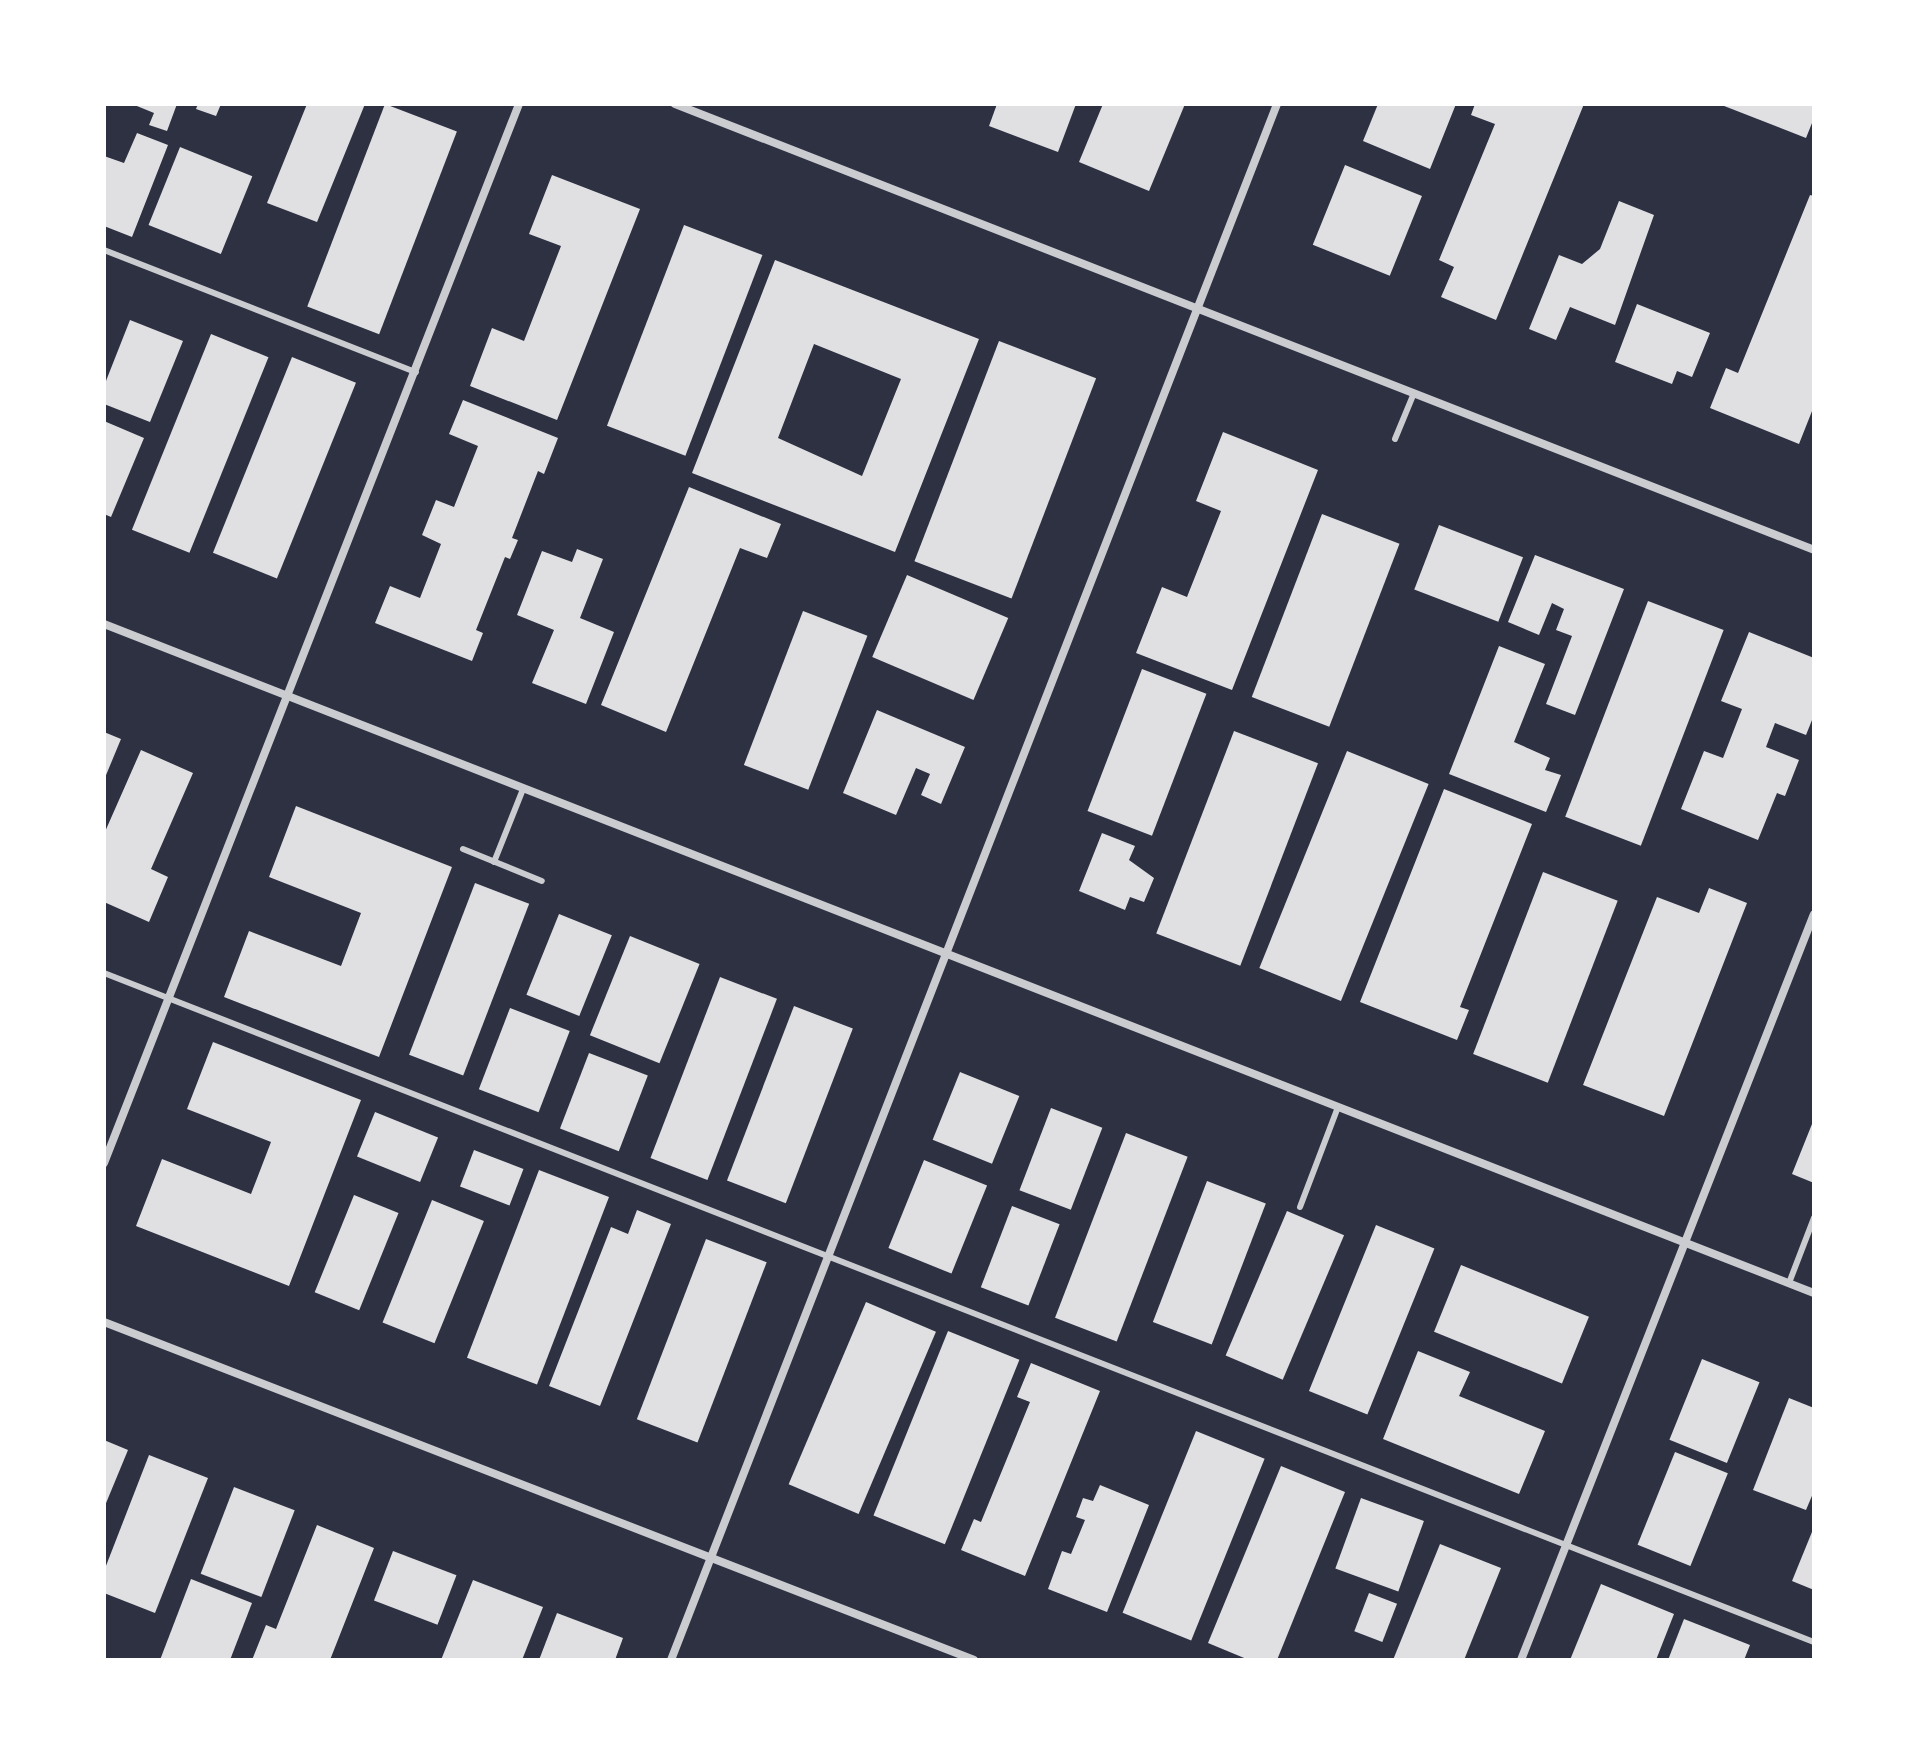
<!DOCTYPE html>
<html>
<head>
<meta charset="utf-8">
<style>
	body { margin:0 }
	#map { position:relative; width:1918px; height:1764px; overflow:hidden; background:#2d3142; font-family:Montserrat,sans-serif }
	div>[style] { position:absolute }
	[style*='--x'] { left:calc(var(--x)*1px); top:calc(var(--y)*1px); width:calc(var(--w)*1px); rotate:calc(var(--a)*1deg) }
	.building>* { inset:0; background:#e0e0e3; transform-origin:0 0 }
	.service>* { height:6px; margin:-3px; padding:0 3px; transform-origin:3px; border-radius:3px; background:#caccd0 }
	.minor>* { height:8px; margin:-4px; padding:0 4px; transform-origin:4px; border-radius:4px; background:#caccd0 }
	span { translate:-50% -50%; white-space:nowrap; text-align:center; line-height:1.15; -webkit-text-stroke:6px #fff; paint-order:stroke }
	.frame { position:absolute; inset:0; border:106px solid #fff; pointer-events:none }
</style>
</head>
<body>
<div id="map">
	<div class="building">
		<div style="clip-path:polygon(132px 104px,177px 104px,167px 131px,149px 125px,154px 113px)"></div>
		<div style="clip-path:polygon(198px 104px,221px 104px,216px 116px,196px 109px)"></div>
		<div style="clip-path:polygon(307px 104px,365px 104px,317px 222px,267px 203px)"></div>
		<div style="left:385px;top:104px;width:77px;height:217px;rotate:21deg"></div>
		<div style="clip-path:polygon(997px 104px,1076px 104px,1058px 152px,989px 126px)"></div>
		<div style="clip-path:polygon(1103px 104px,1185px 104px,1149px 191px,1079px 162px)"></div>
		<div style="clip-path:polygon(1378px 104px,1456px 104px,1430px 169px,1363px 141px)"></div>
		<div style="clip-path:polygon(1475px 104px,1584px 104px,1496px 320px,1441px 297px,1454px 267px,1439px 260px,1495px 124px,1471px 115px)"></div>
		<div style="clip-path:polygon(1719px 104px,1814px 104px,1814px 118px,1806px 138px)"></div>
		<div style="clip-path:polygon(137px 133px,168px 145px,132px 237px,104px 226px,104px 156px,124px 163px)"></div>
		<div style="left:180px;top:147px;width:78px;height:84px;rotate:22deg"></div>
		<div style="left:1345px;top:165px;width:83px;height:86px;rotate:22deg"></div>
		<div style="clip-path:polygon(552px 175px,640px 209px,557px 420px,470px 386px,492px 328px,524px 341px,561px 246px,529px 234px)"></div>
		<div style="clip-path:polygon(1810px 195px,1814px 196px,1814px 406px,1799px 444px,1710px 408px,1726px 368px,1738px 373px)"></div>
		<div style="clip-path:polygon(1619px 201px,1654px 215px,1615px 325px,1570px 307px,1556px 340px,1529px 329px,1559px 255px,1582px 264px,1600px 249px)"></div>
		<div style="left:684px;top:225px;width:84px;height:215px;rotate:21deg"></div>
		<div style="clip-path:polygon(evenodd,775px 260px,979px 339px,895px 552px,692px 473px,775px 260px,814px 344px,901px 379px,862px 476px,778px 438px,814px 344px)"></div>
		<div style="clip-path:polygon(1637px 304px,1710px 333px,1692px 377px,1677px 371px,1672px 384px,1615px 362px)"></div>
		<div style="clip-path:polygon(130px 320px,183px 341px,150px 422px,104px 404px,104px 386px)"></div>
		<div style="left:211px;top:334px;width:62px;height:211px;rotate:22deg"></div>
		<div style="left:999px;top:341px;width:104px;height:236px;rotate:21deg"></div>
		<div style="left:292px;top:357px;width:69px;height:211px;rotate:22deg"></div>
		<div style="clip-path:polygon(463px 400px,558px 438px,544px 474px,538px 471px,512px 538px,518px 540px,510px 559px,505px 557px,476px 630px,483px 633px,472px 661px,375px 623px,390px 586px,420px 598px,441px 544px,422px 535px,436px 500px,454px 507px,478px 446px,449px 434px)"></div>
		<div style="clip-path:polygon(104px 421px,144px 438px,111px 517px,104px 514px)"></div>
		<div style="clip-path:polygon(1223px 432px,1318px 470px,1232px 690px,1136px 653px,1162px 587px,1187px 597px,1221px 511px,1196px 501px)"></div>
		<div style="clip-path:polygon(689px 487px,781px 524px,767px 558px,740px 548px,666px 732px,601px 705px)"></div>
		<div style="left:1322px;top:514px;width:83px;height:196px;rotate:21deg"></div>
		<div style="left:1439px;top:525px;width:90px;height:69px;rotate:21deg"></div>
		<div style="clip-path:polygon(577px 549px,603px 559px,580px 618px,614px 632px,586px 704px,532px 683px,554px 630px,517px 615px,542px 551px,572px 562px)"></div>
		<div style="clip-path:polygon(1535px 555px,1624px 589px,1575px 715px,1546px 704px,1572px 636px,1556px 630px,1564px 609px,1552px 603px,1539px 635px,1508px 622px)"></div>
		<div style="left:907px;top:575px;width:110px;height:89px;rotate:23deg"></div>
		<div style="left:1648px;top:601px;width:81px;height:231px;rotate:21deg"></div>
		<div style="left:803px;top:611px;width:69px;height:165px;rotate:21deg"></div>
		<div style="clip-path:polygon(1749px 632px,1814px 658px,1814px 715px,1806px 735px,1775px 723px,1766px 747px,1799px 760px,1785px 796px,1777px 793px,1758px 840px,1681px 809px,1704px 751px,1723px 758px,1742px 709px,1721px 701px)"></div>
		<div style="clip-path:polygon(1499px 646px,1545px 664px,1514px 742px,1550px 758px,1545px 770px,1561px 775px,1546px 812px,1449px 774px)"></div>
		<div style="left:1142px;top:669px;width:69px;height:152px;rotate:21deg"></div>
		<div style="clip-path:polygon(877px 710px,965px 747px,941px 804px,921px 795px,930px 774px,916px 768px,896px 815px,843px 793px)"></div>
		<div style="left:1234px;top:731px;width:90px;height:217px;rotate:21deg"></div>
		<div style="clip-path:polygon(104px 732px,121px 739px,104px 780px)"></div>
		<div style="clip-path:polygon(141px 750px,193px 773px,151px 869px,168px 877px,149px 922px,104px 902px,104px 834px)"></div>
		<div style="left:1347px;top:751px;width:88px;height:234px;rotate:22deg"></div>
		<div style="clip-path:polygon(1444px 789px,1532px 824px,1460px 1007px,1469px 1010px,1457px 1040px,1360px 1002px)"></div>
		<div style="clip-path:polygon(296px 806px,452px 867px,379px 1057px,224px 997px,249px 931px,341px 966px,361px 913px,269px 877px)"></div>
		<div style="clip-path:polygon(1102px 833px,1135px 846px,1129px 860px,1154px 878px,1144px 902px,1130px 897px,1125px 910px,1079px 891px)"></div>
		<div style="left:1543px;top:872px;width:80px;height:195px;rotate:21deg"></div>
		<div style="left:475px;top:883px;width:58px;height:184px;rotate:21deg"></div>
		<div style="clip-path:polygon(1709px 888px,1747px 903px,1664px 1116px,1583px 1085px,1657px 897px,1699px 913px)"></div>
		<div style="left:559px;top:914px;width:57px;height:87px;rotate:22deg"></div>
		<div style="left:630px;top:936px;width:75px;height:107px;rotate:22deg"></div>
		<div style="left:720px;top:977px;width:61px;height:194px;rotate:21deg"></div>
		<div style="left:794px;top:1006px;width:63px;height:187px;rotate:21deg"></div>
		<div style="left:510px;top:1008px;width:64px;height:87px;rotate:21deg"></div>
		<div style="clip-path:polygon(213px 1042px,361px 1100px,289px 1286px,136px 1226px,162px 1159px,251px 1194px,271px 1142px,187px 1109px)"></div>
		<div style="left:589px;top:1053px;width:63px;height:81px;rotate:21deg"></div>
		<div style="left:960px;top:1072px;width:64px;height:73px;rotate:22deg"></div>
		<div style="left:1051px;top:1108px;width:55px;height:88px;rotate:21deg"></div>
		<div style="left:375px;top:1112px;width:68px;height:48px;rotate:22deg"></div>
		<div style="clip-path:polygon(1814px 1119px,1814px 1183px,1792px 1174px)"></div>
		<div style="left:1126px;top:1133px;width:66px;height:198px;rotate:21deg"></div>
		<div style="left:474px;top:1150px;width:53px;height:39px;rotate:21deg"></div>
		<div style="left:924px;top:1160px;width:68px;height:95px;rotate:22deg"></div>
		<div style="left:539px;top:1170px;width:75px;height:201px;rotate:21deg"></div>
		<div style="left:1207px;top:1181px;width:63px;height:151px;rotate:21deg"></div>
		<div style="left:354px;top:1195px;width:48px;height:105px;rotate:22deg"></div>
		<div style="left:432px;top:1200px;width:56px;height:132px;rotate:22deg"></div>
		<div style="left:1012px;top:1206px;width:51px;height:87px;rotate:21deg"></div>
		<div style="clip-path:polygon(637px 1210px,671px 1224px,600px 1406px,549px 1386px,611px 1227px,628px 1234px)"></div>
		<div style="left:1287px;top:1211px;width:62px;height:157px;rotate:23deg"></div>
		<div style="left:1376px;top:1225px;width:63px;height:179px;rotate:22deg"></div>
		<div style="left:706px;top:1239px;width:65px;height:193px;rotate:21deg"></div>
		<div style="left:1461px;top:1265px;width:138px;height:72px;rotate:22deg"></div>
		<div style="left:866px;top:1302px;width:76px;height:198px;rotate:23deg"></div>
		<div style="left:948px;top:1331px;width:77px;height:199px;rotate:22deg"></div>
		<div style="clip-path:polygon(1418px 1351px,1470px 1372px,1459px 1396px,1545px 1431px,1519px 1494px,1383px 1439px)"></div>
		<div style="left:1702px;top:1359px;width:62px;height:87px;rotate:22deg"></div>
		<div style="clip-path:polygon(1031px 1363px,1100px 1391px,1025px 1576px,961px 1550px,974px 1519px,981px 1522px,1030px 1402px,1017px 1397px)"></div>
		<div style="clip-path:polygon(1789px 1398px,1814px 1408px,1814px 1491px,1806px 1510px,1753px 1490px)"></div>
		<div style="left:1196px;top:1431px;width:74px;height:196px;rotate:22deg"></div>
		<div style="clip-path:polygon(104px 1440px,128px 1450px,104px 1508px)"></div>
		<div style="left:1675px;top:1452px;width:57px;height:100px;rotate:22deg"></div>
		<div style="clip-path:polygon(149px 1455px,208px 1478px,155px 1613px,104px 1593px,104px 1571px)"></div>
		<div style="clip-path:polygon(1281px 1466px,1345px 1492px,1277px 1660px,1249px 1660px,1208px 1643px)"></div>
		<div style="clip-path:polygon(1100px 1485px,1149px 1505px,1107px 1612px,1048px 1589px,1062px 1551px,1071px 1554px,1085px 1520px,1076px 1517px,1083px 1498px,1093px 1501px)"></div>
		<div style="left:234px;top:1487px;width:65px;height:93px;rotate:21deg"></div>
		<div style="left:1361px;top:1498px;width:67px;height:75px;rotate:20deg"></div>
		<div style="clip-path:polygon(317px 1525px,374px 1548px,330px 1660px,252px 1660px,266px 1625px,276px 1629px)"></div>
		<div style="clip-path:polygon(1814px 1527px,1814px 1590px,1792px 1581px)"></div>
		<div style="clip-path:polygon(1440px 1544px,1501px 1568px,1464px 1660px,1393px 1660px)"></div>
		<div style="left:393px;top:1551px;width:68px;height:53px;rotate:21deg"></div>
		<div style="clip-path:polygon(191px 1579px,252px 1603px,230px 1660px,160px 1660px)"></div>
		<div style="clip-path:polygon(473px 1580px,543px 1607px,522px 1660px,441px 1660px)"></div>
		<div style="clip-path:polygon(1601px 1584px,1674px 1614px,1656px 1660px,1570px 1660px)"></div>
		<div style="left:1369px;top:1593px;width:30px;height:41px;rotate:21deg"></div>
		<div style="clip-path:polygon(557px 1613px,623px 1638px,615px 1660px,539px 1660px)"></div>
		<div style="clip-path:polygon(1684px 1619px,1750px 1645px,1744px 1660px,1668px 1660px)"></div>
	</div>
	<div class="service">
		<div style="--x:104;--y:250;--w:335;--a:21.4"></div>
		<div style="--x:1395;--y:439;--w:50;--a:-67.6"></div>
		<div style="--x:463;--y:849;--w:85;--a:22.1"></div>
		<div style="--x:494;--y:862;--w:79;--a:-68.3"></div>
		<div style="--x:104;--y:973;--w:1836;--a:21.37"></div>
		<div style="--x:1300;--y:1207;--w:107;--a:-69.2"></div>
		<div style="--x:1789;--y:1283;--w:70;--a:-69"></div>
	</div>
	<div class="minor">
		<div style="--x:675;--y:104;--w:1223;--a:21.38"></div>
		<div style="--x:104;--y:624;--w:1836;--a:21.37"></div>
		<div style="--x:104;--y:1163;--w:1137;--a:-68.6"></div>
		<div style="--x:104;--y:1322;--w:933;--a:21.23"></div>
		<div style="--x:671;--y:1660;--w:1670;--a:-68.72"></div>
		<div style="--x:1521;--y:1660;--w:801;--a:-68.56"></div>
	</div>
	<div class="frame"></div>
</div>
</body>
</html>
